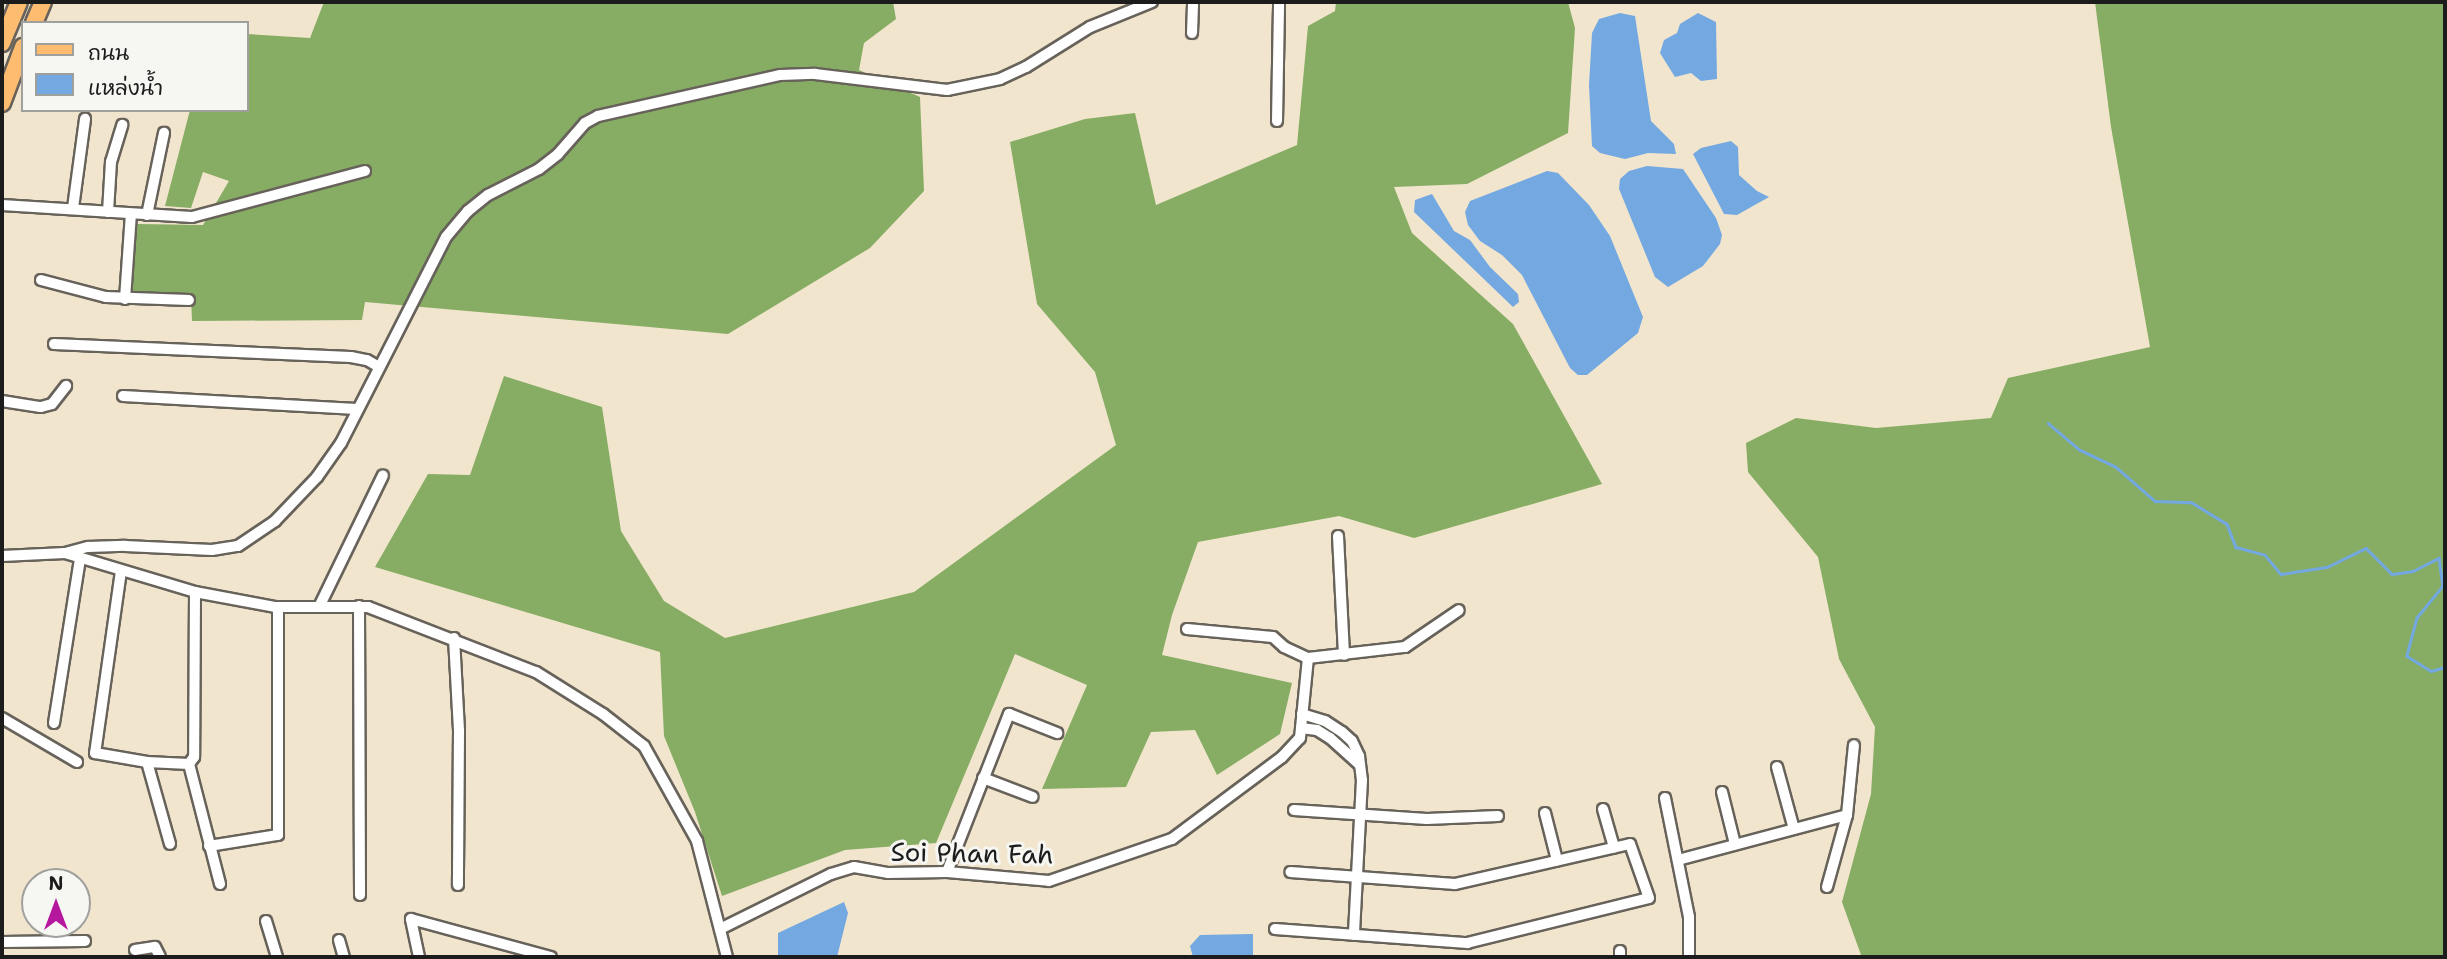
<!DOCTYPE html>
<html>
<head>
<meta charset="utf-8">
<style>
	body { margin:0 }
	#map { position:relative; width:2447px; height:959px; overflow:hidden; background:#f2e5ce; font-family:"Shantell Sans","Playpen Sans Thai",sans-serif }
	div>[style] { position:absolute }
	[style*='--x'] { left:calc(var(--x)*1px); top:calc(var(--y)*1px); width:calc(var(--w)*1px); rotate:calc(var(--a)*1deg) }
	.forest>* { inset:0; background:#86ad63 }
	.water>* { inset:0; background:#74a8e1 }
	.stream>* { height:2.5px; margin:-1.25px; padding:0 1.25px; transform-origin:1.25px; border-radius:1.25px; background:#74a8e1 }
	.roads { filter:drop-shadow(2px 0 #67625a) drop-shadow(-2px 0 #67625a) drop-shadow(0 2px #67625a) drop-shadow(0 -2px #67625a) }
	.minor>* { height:10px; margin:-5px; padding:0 5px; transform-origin:5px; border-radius:5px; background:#fff }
	.primary>* { height:16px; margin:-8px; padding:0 8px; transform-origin:8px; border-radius:8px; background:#febc70 }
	span { translate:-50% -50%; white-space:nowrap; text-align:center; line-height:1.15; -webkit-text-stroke:6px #f6f6f2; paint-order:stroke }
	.street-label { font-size:26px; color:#1c1c1c }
	.frame { position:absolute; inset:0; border:4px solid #1c1c1c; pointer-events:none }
	.legend { position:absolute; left:21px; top:21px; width:228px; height:91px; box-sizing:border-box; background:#f6f6f2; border:2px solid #9f9f9c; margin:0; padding:9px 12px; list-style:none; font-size:21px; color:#1c1c1c }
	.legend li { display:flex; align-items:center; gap:14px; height:35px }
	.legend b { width:35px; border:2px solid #9f9f9c }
	.north { position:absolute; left:21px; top:868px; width:70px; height:70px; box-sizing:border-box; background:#f6f6f2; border:2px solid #9f9f9c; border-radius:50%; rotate:0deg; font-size:19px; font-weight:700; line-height:28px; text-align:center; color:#1c1c1c }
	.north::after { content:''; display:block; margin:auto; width:24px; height:32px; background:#b5179e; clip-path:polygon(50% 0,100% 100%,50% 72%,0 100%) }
</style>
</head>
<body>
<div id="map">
	<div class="forest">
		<div style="clip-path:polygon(324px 2px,893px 2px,896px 19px,864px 43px,859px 70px,920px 97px,924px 191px,870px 248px,728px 334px,365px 302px,362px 320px,192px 321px,191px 296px,132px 291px,137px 224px,203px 225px,229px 181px,203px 172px,191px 208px,165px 206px,190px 110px,247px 110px,247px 34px,310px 38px)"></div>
		<div style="clip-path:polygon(1336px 2px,1568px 2px,1575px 28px,1568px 133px,1467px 184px,1394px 187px,1412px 233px,1513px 324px,1602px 484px,1414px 538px,1339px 516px,1198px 542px,1172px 615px,1162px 655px,1292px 683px,1280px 734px,1217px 775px,1195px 730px,1151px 732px,1126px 787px,1042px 789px,1087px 685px,1015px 654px,936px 843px,845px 850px,722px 896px,695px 812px,664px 736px,660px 652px,375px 567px,428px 474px,470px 475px,504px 376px,602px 407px,621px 531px,664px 601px,725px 638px,914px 592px,1116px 445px,1095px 372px,1037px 304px,1010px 142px,1085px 119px,1135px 113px,1156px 205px,1297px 145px,1308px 26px,1335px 11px)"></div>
		<div style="clip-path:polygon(2095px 2px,2445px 2px,2445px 957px,1861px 955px,1842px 902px,1871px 794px,1875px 727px,1839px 659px,1818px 557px,1748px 472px,1746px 443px,1796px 418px,1876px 428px,1991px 418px,2008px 378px,2150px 347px,2111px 127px)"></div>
	</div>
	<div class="water">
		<div style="clip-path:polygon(1620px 13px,1635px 16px,1651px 121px,1674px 144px,1676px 154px,1648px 153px,1625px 159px,1600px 153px,1592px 146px,1589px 85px,1592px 33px,1599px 19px)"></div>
		<div style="clip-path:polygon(1698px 13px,1716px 22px,1717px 79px,1701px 81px,1691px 73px,1675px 77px,1660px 53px,1664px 40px,1677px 33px,1680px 24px)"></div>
		<div style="clip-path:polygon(1731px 141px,1738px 147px,1739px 175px,1757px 191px,1769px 197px,1737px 215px,1724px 214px,1693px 154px,1701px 148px)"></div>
		<div style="clip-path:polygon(1647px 166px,1683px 169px,1716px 218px,1722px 235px,1720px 244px,1703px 266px,1668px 287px,1655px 277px,1619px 189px,1620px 179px,1629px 171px)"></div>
		<div style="clip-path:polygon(1547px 171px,1558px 173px,1589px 205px,1610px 236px,1643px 317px,1638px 333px,1587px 375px,1578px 375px,1570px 368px,1522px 275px,1502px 255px,1480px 241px,1468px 225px,1465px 212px,1470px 201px)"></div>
		<div style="clip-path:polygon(1432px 194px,1454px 231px,1470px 240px,1490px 267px,1518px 294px,1519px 302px,1513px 307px,1414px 212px,1415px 200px)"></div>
		<div style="clip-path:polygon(844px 902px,848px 913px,837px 957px,778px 957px,778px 933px)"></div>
		<div style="clip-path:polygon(1253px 934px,1253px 957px,1193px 957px,1190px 946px,1200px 935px)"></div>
	</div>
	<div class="stream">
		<div style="--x:2048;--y:423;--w:42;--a:40.2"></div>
		<div style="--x:2080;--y:450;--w:40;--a:25"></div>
		<div style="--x:2116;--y:467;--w:52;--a:41.1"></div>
		<div style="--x:2155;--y:501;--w:36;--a:2"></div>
		<div style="--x:2191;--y:502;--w:42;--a:31.4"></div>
		<div style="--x:2227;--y:524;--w:25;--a:69"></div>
		<div style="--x:2236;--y:547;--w:30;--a:15"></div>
		<div style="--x:2265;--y:555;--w:25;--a:50"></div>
		<div style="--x:2281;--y:574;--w:47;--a:-8.7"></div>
		<div style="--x:2327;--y:567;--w:43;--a:-26"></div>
		<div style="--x:2366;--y:548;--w:37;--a:45"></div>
		<div style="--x:2392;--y:574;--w:21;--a:-8"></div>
		<div style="--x:2413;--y:571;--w:29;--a:-27"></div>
		<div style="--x:2439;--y:558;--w:28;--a:82"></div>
		<div style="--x:2443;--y:586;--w:41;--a:129.1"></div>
		<div style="--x:2417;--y:618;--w:39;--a:105"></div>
		<div style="--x:2407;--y:656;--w:28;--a:32"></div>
		<div style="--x:2431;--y:671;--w:15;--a:-16"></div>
	</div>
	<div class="roads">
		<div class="minor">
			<div style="--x:1192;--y:33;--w:31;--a:-88"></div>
			<div style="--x:1277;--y:121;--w:119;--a:-89"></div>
			<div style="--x:2;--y:205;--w:190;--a:3.6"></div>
			<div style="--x:192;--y:217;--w:179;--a:-14.9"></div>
			<div style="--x:73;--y:208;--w:90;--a:-82.3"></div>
			<div style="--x:108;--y:212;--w:50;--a:-86.6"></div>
			<div style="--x:111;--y:162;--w:39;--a:-73"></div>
			<div style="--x:147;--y:215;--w:84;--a:-78.3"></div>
			<div style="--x:41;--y:280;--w:67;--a:14.7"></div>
			<div style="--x:106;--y:297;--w:83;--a:2.1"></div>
			<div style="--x:125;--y:299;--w:85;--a:-86"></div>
			<div style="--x:54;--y:344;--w:297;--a:2.5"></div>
			<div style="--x:351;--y:357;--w:16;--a:11"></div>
			<div style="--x:367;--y:360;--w:14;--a:30"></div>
			<div style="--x:123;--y:396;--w:234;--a:3.2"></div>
			<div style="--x:2;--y:401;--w:39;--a:9"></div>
			<div style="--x:41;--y:407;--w:11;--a:-15"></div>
			<div style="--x:52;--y:404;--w:23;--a:-52"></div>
			<div style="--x:1338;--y:536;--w:119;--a:87.1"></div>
			<div style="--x:65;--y:553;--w:24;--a:-15"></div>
			<div style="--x:88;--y:547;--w:37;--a:-2"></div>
			<div style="--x:125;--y:546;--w:87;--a:2.6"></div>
			<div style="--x:212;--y:550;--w:26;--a:-9"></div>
			<div style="--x:238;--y:546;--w:45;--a:-34"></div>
			<div style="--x:275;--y:521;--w:61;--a:-46.3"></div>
			<div style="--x:317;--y:477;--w:42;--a:-54.8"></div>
			<div style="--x:341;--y:443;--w:231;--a:-63"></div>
			<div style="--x:446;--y:237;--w:34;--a:-50"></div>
			<div style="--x:468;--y:211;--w:26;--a:-39"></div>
			<div style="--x:488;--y:195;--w:57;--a:-27"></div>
			<div style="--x:539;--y:169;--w:24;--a:-38"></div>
			<div style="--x:558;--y:154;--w:41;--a:-48.9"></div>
			<div style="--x:585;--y:123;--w:15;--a:-28"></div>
			<div style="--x:598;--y:116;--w:187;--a:-12.7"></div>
			<div style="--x:780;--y:75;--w:35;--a:-2"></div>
			<div style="--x:815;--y:74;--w:133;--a:6.9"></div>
			<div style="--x:947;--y:90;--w:54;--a:-11.7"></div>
			<div style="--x:1000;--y:79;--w:29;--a:-25"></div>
			<div style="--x:1026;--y:67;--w:75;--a:-32"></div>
			<div style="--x:1090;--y:27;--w:67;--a:-22"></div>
			<div style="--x:2;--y:556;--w:63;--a:-2.7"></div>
			<div style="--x:65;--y:553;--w:136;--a:16.7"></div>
			<div style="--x:195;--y:592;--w:81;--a:10.6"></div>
			<div style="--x:275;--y:607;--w:93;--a:0"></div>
			<div style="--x:368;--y:607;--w:180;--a:21.2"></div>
			<div style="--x:536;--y:672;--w:79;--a:32.1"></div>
			<div style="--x:603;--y:714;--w:52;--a:38"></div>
			<div style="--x:644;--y:746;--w:109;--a:60.8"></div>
			<div style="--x:697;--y:841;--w:120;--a:75.5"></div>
			<div style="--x:121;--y:571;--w:184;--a:98.1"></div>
			<div style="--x:95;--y:753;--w:53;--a:9.8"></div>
			<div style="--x:147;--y:762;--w:42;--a:2.7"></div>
			<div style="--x:195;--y:592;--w:165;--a:90.3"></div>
			<div style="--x:194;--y:757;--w:9;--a:126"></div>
			<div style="--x:189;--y:764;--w:124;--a:75.5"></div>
			<div style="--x:320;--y:605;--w:144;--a:-64.1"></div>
			<div style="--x:359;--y:606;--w:289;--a:89.8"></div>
			<div style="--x:1187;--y:629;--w:86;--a:5.3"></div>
			<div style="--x:1273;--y:637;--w:15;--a:42"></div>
			<div style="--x:1284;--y:647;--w:26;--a:25"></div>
			<div style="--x:454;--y:638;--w:93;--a:86.9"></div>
			<div style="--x:459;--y:731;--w:154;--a:90.4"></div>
			<div style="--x:1308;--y:658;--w:98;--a:-6.5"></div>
			<div style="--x:1405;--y:647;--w:65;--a:-34.4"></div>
			<div style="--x:1302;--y:714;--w:24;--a:17"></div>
			<div style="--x:1325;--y:721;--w:20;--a:33"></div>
			<div style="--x:1342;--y:732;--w:13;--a:42"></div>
			<div style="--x:1352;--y:741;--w:17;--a:65"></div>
			<div style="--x:1359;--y:756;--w:24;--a:83"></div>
			<div style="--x:1362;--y:780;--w:155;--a:93"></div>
			<div style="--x:2;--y:718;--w:87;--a:30.4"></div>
			<div style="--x:54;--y:723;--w:166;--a:-81"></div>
			<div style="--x:1301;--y:728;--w:16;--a:7"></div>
			<div style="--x:1317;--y:730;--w:15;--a:32"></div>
			<div style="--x:1330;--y:738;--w:40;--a:42"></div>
			<div style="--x:147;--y:762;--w:85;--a:74.3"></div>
			<div style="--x:1777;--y:767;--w:64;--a:74.7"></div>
			<div style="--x:983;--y:778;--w:53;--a:20.8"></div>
			<div style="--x:1722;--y:792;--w:54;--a:76"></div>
			<div style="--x:1665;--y:798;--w:121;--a:78.6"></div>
			<div style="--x:1689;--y:917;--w:40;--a:90"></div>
			<div style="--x:1603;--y:809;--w:40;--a:74"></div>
			<div style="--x:1294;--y:810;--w:133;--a:3.9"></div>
			<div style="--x:1427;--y:819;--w:71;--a:-2.4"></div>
			<div style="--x:1545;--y:813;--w:49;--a:75.7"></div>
			<div style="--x:209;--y:846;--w:70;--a:-9.1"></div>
			<div style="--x:278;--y:835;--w:228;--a:-90"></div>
			<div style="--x:1678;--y:860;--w:175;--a:-14.9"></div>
			<div style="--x:947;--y:872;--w:170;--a:-68.6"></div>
			<div style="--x:1009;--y:714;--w:52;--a:21.6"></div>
			<div style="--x:1827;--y:887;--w:75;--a:-74.5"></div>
			<div style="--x:1847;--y:815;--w:70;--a:-84.3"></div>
			<div style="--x:266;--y:921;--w:38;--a:73"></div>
			<div style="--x:720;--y:929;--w:124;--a:-26.4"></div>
			<div style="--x:831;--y:874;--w:24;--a:-17"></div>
			<div style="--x:854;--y:867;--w:35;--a:10"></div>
			<div style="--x:888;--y:873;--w:59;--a:-1"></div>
			<div style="--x:947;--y:872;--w:102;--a:5"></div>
			<div style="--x:1049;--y:881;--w:130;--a:-18.9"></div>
			<div style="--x:1172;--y:839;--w:137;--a:-36.7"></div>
			<div style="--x:1282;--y:757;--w:26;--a:-47"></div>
			<div style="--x:1300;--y:738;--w:80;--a:-84.3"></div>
			<div style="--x:1275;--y:929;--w:193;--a:4.2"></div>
			<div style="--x:1467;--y:943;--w:187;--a:-13.9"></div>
			<div style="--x:1649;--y:898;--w:57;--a:-109.4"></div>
			<div style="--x:1630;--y:844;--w:180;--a:167.1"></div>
			<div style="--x:1455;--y:884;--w:165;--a:-175.8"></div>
			<div style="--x:339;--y:940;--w:18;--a:74"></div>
			<div style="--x:2;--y:942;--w:83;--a:-0.7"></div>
			<div style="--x:135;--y:950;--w:20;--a:-9"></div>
			<div style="--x:155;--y:947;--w:11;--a:63"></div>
			<div style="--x:1620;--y:951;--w:6;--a:90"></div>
			<div style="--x:419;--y:957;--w:39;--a:-102"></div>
			<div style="--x:411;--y:919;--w:145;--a:15.2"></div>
		</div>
		<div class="primary">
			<div style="--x:34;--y:23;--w:23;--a:-67"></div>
			<div style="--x:2;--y:43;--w:44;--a:-67.5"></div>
			<div style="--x:2;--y:103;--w:60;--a:-69.4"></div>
		</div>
	</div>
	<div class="street-label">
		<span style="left:972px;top:853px;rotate:1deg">Soi Phan Fah</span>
	</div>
	<div class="frame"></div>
	<ul class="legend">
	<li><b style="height:9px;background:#febc70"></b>ถนน</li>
	<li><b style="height:19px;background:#74a8e1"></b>แหล่งน้ำ</li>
	</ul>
	<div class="north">N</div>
</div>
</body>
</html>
